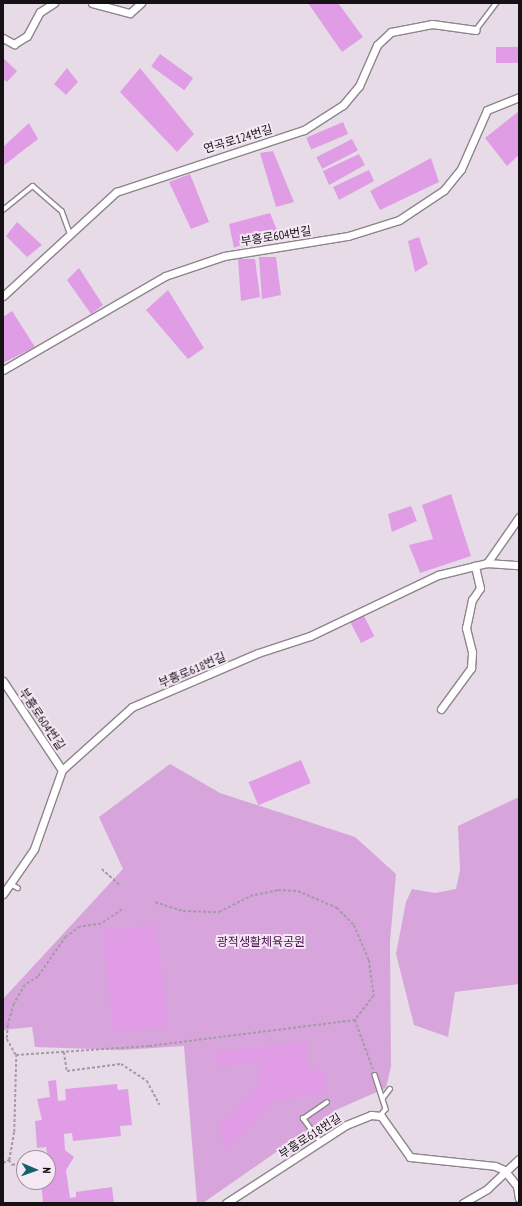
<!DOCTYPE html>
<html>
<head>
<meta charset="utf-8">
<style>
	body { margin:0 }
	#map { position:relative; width:522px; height:1206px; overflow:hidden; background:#e6dbe7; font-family:"PT Sans Narrow","Noto Sans KR",sans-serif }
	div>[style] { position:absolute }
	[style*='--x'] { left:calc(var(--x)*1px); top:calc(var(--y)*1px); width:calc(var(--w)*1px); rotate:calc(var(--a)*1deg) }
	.green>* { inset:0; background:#d7a5db }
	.building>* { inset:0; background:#e09de5; transform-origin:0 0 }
	.path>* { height:1.5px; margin-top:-0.75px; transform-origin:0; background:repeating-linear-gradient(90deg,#a49ba4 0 3px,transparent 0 5px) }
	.roads { filter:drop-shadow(1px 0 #8e848f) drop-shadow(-1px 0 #8e848f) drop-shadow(0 1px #8e848f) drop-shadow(0 -1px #8e848f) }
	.lane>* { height:3.5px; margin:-1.75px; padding:0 1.75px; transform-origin:1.75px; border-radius:1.75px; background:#fff }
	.street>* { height:7px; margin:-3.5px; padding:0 3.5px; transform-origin:3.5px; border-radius:3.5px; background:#fff }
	span { translate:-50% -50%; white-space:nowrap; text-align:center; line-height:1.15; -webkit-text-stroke:4px #f4e8f4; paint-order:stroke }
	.street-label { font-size:12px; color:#151115 }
	.park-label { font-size:12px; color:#4a0e50 }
	.frame { position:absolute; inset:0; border:4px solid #151115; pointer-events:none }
	.north { position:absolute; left:16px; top:1150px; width:40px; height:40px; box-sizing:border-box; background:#f4e8f4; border:1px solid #9b929b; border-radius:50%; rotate:92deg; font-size:11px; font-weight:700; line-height:16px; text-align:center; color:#151115 }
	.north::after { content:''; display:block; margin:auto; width:14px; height:18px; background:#14626b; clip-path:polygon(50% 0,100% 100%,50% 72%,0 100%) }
</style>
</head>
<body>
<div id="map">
	<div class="green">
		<div style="clip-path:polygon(170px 764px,220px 793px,355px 837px,396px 874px,390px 941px,391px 1066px,386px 1088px,338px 1109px,203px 1203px,197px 1203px,184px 1046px,122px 1050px,35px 1047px,32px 1027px,3px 1030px,3px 999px,123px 869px,99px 817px)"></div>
		<div style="clip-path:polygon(519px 797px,519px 984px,455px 992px,448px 1037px,414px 1025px,396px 954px,406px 902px,412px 889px,435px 893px,456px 889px,460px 870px,458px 826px)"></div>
	</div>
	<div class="building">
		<div style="clip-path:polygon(308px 3px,338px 3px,363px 37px,342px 52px)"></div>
		<div style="left:519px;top:47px;width:16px;height:23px;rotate:90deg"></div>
		<div style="left:160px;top:54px;width:41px;height:15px;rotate:36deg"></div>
		<div style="clip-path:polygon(3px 58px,17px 71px,7px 82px,3px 79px)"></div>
		<div style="clip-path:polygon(67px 68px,78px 82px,66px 95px,54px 84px)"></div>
		<div style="clip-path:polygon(140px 68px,194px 134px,177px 152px,120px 92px)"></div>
		<div style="clip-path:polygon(519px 111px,519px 155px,507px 166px,485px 138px)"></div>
		<div style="left:343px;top:122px;width:13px;height:40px;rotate:67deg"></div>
		<div style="clip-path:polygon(29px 123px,38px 139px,3px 166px,3px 147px)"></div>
		<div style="left:352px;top:139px;width:13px;height:40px;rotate:63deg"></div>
		<div style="clip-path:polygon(273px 151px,294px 202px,276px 207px,260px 153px)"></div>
		<div style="clip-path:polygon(359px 154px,365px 165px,329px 185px,323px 171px)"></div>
		<div style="clip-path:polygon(431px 158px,439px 182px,380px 210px,370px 191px)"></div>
		<div style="clip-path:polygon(369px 170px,374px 181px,339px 200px,333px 187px)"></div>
		<div style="clip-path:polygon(190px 174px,209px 222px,191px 229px,169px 182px)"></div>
		<div style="clip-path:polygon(270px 213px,277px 230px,234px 248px,229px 224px)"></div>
		<div style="clip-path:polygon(17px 222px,42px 245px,27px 257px,6px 236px)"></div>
		<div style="clip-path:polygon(419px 237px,428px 264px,415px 272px,408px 241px)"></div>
		<div style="clip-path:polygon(259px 257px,276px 257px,281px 295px,262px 299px)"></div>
		<div style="clip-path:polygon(238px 259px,255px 259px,260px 297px,241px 301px)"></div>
		<div style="clip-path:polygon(79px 268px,103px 305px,91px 314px,67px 280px)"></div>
		<div style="clip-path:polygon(168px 290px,204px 348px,188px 359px,146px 310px)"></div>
		<div style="clip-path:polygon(12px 311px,35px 347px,3px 363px,3px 317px)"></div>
		<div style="clip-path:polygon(451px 494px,471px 556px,420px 573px,409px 545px,433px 539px,422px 505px)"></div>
		<div style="clip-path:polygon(411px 506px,417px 521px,392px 532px,388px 514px)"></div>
		<div style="left:363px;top:614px;width:25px;height:15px;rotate:63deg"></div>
		<div style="left:301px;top:760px;width:25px;height:57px;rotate:67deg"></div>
		<div style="left:156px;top:924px;width:103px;height:55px;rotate:83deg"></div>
		<div style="clip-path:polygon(306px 1041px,309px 1070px,325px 1070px,327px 1093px,274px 1101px,226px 1154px,219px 1128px,261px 1079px,259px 1062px,215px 1068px,215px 1052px)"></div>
		<div style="clip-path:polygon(56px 1080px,58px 1101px,66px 1100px,65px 1089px,117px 1084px,118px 1090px,128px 1089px,132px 1125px,120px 1126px,121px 1136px,73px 1141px,72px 1133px,64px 1134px,65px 1150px,74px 1157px,66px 1170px,70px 1198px,76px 1197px,76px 1192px,112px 1187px,114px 1203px,43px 1203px,41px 1182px,48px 1182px,48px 1158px,46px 1147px,37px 1148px,35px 1121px,42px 1120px,37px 1099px,50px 1097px,48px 1081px)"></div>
	</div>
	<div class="path">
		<div style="--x:102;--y:869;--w:25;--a:42"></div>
		<div style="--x:155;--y:902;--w:29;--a:18"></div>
		<div style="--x:183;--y:911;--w:36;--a:2"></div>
		<div style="--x:219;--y:912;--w:35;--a:-27"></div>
		<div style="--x:250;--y:896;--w:29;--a:-12"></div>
		<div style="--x:278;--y:890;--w:20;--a:3"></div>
		<div style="--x:298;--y:891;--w:43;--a:23.6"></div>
		<div style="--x:337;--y:908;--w:24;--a:45"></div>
		<div style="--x:354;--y:925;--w:38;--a:67"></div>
		<div style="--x:369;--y:960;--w:36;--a:82"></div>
		<div style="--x:374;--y:996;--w:31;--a:128"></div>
		<div style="--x:355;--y:1020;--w:52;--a:69.8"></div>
		<div style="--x:122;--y:910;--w:25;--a:146"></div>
		<div style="--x:101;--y:924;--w:21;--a:172"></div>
		<div style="--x:80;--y:927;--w:17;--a:144"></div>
		<div style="--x:66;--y:937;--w:49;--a:125"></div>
		<div style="--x:38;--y:977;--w:15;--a:148"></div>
		<div style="--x:25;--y:985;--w:22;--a:120"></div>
		<div style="--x:14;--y:1004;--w:22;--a:106"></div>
		<div style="--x:8;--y:1025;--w:14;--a:94"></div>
		<div style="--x:7;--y:1039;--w:18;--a:61"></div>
		<div style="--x:16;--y:1055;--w:133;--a:-3.9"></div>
		<div style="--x:149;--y:1046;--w:208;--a:-7.2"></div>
		<div style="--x:64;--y:1052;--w:19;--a:81"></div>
		<div style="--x:67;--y:1071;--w:54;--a:-7.4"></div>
		<div style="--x:121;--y:1064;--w:31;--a:33"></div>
		<div style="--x:147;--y:1081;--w:27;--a:62"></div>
		<div style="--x:40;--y:1158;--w:7;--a:-16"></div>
		<div style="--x:9;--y:1160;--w:6;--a:59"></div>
		<div style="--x:12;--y:1165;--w:12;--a:-14"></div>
		<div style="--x:3;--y:1163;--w:7;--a:-27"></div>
		<div style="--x:9;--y:1160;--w:28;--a:-80"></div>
		<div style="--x:14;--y:1132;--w:77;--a:-88.5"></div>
	</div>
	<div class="roads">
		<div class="lane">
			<div style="--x:476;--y:30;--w:34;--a:-53"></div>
			<div style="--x:3;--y:210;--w:38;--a:-39"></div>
			<div style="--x:33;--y:186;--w:38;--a:41"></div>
			<div style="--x:62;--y:211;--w:23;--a:70"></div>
			<div style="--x:11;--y:884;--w:8;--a:30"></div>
			<div style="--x:375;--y:1075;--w:36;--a:72"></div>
			<div style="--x:386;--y:1109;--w:9;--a:126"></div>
			<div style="--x:383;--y:1098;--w:11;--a:-52"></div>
			<div style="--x:320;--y:1142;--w:29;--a:-126"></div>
			<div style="--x:303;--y:1119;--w:29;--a:-35"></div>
		</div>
		<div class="street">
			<div style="--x:92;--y:3;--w:39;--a:15"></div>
			<div style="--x:130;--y:13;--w:15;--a:-42"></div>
			<div style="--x:3;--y:38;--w:13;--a:29"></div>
			<div style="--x:14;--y:44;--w:15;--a:-32"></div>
			<div style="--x:27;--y:36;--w:27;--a:-62"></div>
			<div style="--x:40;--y:12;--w:17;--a:-33"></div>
			<div style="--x:3;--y:296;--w:154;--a:-42.6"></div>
			<div style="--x:116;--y:192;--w:198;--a:-18.3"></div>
			<div style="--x:304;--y:130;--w:46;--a:-32.7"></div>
			<div style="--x:343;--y:105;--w:25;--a:-50"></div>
			<div style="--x:359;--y:86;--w:45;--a:-66.3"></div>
			<div style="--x:377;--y:45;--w:19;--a:-43"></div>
			<div style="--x:391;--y:32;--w:42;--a:-11"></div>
			<div style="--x:432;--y:24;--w:44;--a:7.8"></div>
			<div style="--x:3;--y:370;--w:187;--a:-30.1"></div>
			<div style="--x:165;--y:276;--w:62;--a:-18.7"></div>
			<div style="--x:224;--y:256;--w:126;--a:-9.2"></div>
			<div style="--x:348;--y:236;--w:53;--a:-17.4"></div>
			<div style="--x:399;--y:220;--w:54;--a:-33.7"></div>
			<div style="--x:444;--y:190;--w:27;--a:-51"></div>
			<div style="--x:461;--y:169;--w:64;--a:-66.2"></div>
			<div style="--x:487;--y:110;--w:35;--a:-22"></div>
			<div style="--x:487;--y:563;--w:56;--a:-55.2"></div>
			<div style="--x:3;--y:681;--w:107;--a:56.5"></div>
			<div style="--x:441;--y:709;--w:51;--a:-53.8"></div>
			<div style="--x:471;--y:668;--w:16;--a:-86"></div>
			<div style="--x:472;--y:652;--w:25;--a:-104"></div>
			<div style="--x:466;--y:628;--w:29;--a:-78"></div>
			<div style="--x:472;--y:600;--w:14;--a:-56"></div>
			<div style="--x:480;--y:588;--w:23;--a:-103"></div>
			<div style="--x:3;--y:894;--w:55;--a:-55.4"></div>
			<div style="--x:34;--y:849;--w:84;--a:-70.5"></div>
			<div style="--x:62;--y:770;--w:94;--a:-42"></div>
			<div style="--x:132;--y:707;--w:137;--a:-23.2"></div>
			<div style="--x:258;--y:653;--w:55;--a:-18.1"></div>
			<div style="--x:310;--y:636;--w:142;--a:-25.5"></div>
			<div style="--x:438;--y:575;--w:50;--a:-13.8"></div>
			<div style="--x:487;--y:563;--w:32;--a:4"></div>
			<div style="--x:226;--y:1203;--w:143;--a:-33"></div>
			<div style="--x:346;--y:1125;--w:27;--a:-22"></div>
			<div style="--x:371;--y:1115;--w:10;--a:6"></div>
			<div style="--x:381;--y:1116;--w:50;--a:54.7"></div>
			<div style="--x:410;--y:1157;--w:85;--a:6"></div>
			<div style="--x:495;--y:1166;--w:10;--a:24"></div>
			<div style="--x:504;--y:1170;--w:21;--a:51"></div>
			<div style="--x:517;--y:1186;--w:12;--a:81"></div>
			<div style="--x:463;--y:1203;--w:28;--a:-30"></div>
			<div style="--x:487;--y:1189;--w:44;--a:-43.2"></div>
		</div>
	</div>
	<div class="street-label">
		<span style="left:238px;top:139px;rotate:-17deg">연곡로124번길</span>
		<span style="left:276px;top:236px;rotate:-9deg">부흥로604번길</span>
		<span style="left:192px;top:670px;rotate:-23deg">부흥로618번길</span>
		<span style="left:42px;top:719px;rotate:56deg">부흥로604번길</span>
		<span style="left:310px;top:1136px;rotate:-33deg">부흥로618번길</span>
	</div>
	<div class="park-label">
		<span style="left:261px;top:942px">광적생활체육공원</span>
	</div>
	<div class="frame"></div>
	<div class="north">N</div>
</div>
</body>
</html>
